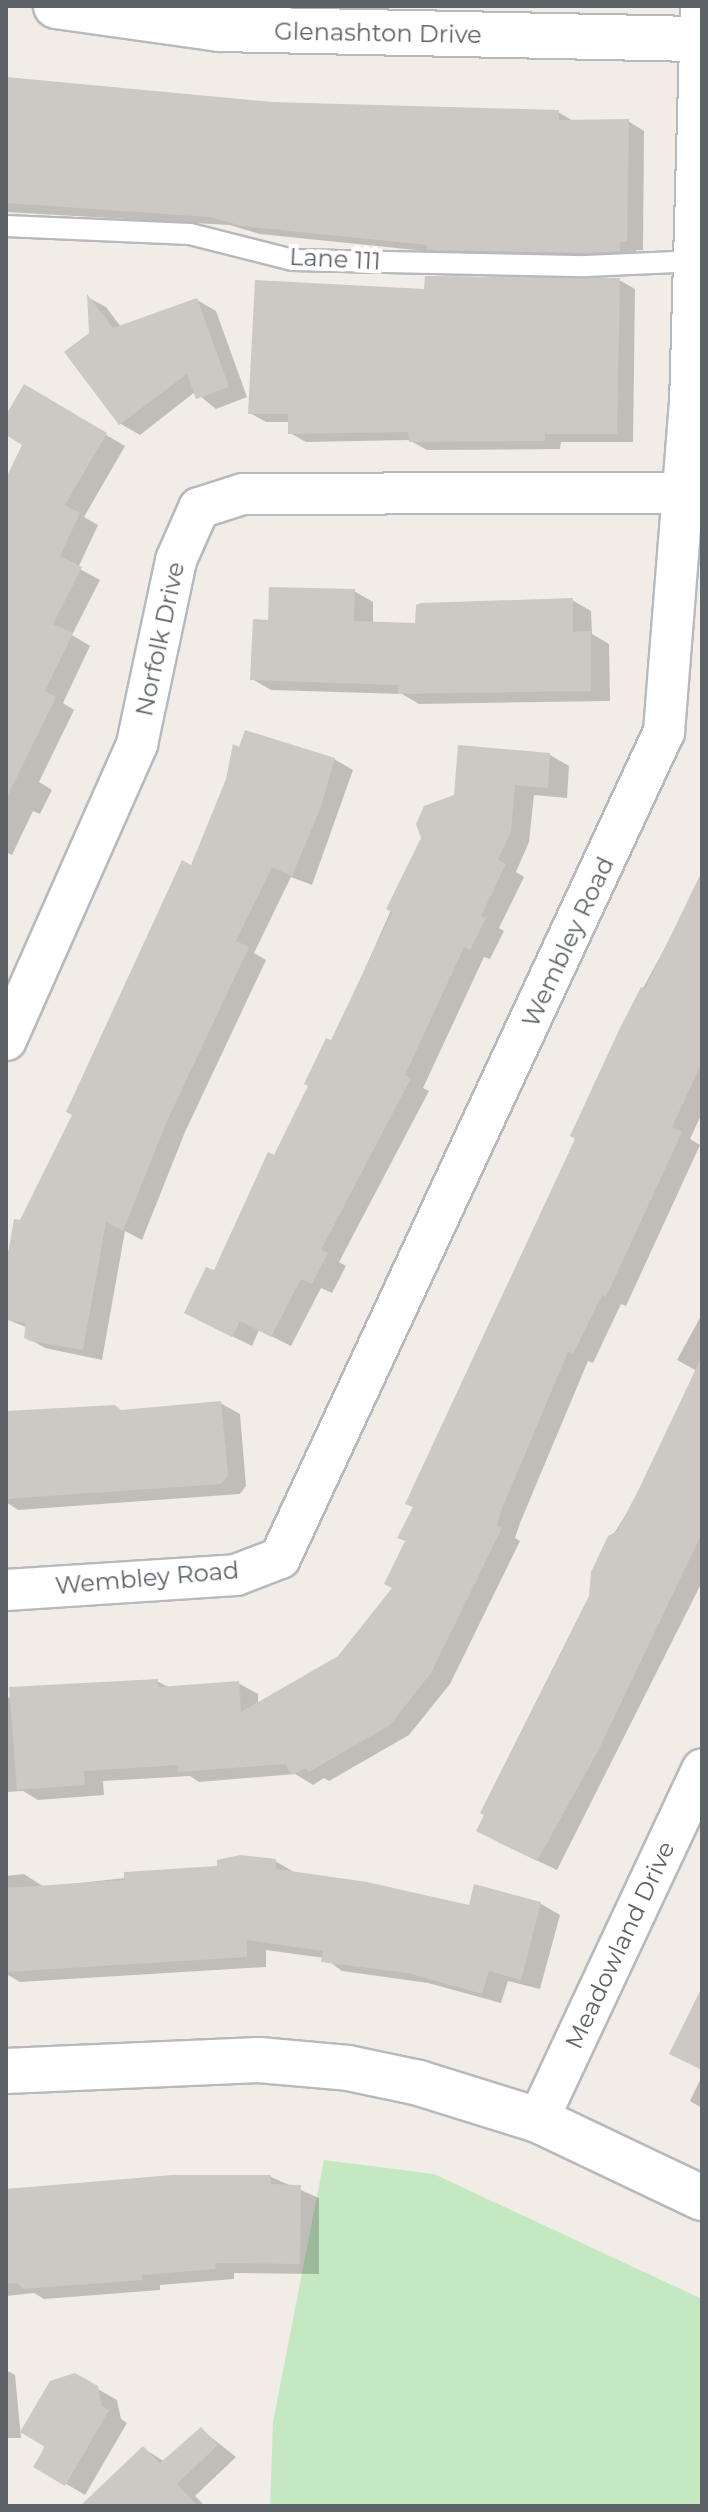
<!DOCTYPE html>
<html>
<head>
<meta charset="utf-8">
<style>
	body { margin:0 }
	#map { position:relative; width:708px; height:2512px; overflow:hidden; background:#f1ede6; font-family:Montserrat,sans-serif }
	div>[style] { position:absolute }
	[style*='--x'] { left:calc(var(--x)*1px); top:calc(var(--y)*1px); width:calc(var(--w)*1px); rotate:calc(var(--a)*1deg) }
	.green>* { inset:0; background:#c4e9c1 }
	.shadow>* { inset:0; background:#0003 }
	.building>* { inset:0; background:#ccc8c3 }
	.roads { filter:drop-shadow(2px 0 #b6b9bd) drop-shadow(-2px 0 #b6b9bd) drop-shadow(0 2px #b6b9bd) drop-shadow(0 -2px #b6b9bd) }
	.service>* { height:20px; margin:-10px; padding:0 10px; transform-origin:10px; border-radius:10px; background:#fff }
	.minor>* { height:40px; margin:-20px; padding:0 20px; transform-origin:20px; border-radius:20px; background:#fff }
	.tertiary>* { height:44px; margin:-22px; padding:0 22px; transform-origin:22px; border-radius:22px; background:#fff }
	span { translate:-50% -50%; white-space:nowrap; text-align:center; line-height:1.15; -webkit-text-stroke:8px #fff; paint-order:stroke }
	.street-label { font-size:24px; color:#5d6267 }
	.frame { position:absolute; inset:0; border:8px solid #5d6267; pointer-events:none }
</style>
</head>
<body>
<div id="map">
	<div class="green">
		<div style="clip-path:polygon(324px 2160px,434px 2174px,702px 2299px,702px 2506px,270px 2506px,273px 2422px)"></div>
	</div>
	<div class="shadow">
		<div style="clip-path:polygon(6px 78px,194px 98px,424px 112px,558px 112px,575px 122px,628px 121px,644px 131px,643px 250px,636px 250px,636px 260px,445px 258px,435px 252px,260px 234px,229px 225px,6px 212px)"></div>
		<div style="clip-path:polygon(619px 280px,635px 289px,633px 442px,561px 442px,560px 449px,427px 450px,409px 440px,306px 442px,290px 433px,290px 422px,266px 422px,250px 413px,426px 291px)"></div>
		<div style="clip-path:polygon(89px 298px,106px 307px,121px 327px,197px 300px,216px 311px,247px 397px,216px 409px,195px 392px,140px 435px,121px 424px,91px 334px)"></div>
		<div style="clip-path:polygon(25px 387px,125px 446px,84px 517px,98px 525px,78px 568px,100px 580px,72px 635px,90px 646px,63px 703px,74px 710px,39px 782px,52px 790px,40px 814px,33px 811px,12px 855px,6px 852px,6px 483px,25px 444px,6px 432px,6px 419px)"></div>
		<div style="clip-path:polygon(354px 591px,373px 602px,373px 624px,417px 625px,572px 600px,591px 611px,592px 634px,609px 644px,610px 701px,419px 704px,402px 694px,271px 690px,252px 679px,269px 622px)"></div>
		<div style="clip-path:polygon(550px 755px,569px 766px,567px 798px,534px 795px,529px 842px,516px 872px,524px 877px,499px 928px,504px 931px,490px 959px,484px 957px,423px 1088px,429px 1091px,339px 1262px,346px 1266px,332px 1293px,321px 1288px,291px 1346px,259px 1330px,252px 1346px,205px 1323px,215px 1273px,332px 1043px,423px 838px)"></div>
		<div style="clip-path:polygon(334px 759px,353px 770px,312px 885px,291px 877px,254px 953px,266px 960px,185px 1132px,142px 1240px,125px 1231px,102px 1360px,45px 1348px,26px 1337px,28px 1328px,6px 1319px,6px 1262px,16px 1221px,21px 1222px,193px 868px)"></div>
		<div style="clip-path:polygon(702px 879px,702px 1113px,690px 1139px,700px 1145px,626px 1306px,621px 1304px,593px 1363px,588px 1361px,520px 1523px,515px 1538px,520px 1541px,450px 1684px,409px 1735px,329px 1781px,324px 1778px,313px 1785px,295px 1774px,199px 1782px,190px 1776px,103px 1781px,104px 1795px,38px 1800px,23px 1791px,6px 1792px,6px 1698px,157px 1681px,170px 1688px,238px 1683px,258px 1694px,258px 1705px,339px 1658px,395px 1588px,407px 1541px,621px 1029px)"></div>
		<div style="clip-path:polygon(702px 1314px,702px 1582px,557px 1870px,498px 1842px,591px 1596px,601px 1554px,640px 1492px,697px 1371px,677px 1360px)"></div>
		<div style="clip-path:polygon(220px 1403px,240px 1414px,246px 1486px,240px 1494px,18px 1510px,6px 1502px,6px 1413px,123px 1412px)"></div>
		<div style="clip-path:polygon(275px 1861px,294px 1872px,470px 1907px,476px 1887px,541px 1904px,560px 1915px,540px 1989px,508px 1981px,501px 2003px,428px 1983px,342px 1971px,324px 1958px,266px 1950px,266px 1967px,20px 1982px,6px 1974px,6px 1876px,24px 1874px,44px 1887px)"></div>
		<div style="clip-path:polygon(702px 2076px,702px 2108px,690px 2101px)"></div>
		<div style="clip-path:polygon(271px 2177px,319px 2198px,319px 2274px,234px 2273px,234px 2279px,160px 2285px,160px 2290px,44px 2299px,34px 2293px,6px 2296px,6px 2189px)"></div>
		<div style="clip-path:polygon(6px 2370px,15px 2375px,21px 2438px,6px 2438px)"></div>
		<div style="clip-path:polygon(75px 2376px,117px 2400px,121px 2419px,127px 2423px,85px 2495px,36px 2466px)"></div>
		<div style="clip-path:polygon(202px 2430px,236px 2457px,195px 2496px,205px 2506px,93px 2506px,143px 2448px,165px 2462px)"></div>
	</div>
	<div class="building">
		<div style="clip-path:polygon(6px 77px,272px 102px,559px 110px,559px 120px,629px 119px,627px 242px,620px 242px,620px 251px,586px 253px,427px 250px,427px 245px,242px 226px,210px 217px,6px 203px)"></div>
		<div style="clip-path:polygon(425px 276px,620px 278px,617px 434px,545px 434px,545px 441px,409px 442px,408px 432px,288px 434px,288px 414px,248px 414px,255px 280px,424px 289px)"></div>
		<div style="clip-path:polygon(87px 294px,113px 328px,197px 298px,229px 387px,196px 399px,187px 374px,119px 425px,64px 352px,89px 333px)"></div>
		<div style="clip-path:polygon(24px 384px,107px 433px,65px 505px,80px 513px,60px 556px,82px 567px,53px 624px,73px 633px,45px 691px,56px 697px,6px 799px,6px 478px,22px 445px,6px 435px,6px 415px)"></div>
		<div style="clip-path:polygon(269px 587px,355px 589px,354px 621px,415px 623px,416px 605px,421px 603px,573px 598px,573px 632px,591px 631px,591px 691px,398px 694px,398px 685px,250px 680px,253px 619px,268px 620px)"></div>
		<div style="clip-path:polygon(245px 730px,335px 758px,321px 807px,292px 876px,272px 867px,236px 941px,249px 947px,167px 1121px,123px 1231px,106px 1222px,83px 1350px,30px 1341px,24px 1338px,26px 1323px,6px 1320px,6px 1265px,14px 1219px,20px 1220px,72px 1115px,66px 1112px,182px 860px,191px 865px,226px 779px,233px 744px,239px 747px)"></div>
		<div style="clip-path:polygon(458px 745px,550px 753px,548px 788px,515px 785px,511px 831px,498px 860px,506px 864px,481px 916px,486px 918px,470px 950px,464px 947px,405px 1075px,411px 1078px,321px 1250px,328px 1253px,312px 1284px,301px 1279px,271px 1337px,240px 1321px,232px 1337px,184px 1313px,206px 1267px,214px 1270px,268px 1152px,274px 1155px,308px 1086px,304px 1084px,326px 1038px,331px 1040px,392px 912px,386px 909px,421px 838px,416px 824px,424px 806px,454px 795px)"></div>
		<div style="clip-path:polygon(702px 871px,702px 1062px,672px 1127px,682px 1132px,606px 1297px,602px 1295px,573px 1354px,568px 1352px,501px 1511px,497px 1526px,502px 1528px,431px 1673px,390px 1725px,309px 1772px,306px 1768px,292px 1775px,285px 1764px,178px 1772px,178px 1765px,84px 1771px,85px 1785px,17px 1790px,9px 1687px,158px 1679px,158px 1687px,239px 1681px,241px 1712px,338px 1656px,392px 1588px,384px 1584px,405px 1541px,397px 1538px,413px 1507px,405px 1504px,575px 1139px,570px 1136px,620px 1028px,641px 987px,645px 989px)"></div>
		<div style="clip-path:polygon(702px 1356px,702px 1533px,598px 1751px,537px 1861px,476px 1831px,484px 1815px,480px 1813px,589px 1596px,591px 1572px,608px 1536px,617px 1531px,638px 1491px)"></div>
		<div style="clip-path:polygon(221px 1401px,228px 1475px,221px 1484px,6px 1499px,6px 1411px,115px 1405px,121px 1410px)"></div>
		<div style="clip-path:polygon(240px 1855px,276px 1859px,276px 1869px,367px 1882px,469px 1905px,474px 1884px,541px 1902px,521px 1980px,489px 1971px,482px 1994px,408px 1973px,321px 1962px,323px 1951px,247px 1940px,247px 1957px,6px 1972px,6px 1888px,124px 1880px,124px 1872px,217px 1866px,217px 1860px)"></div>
		<div style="clip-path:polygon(702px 1987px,702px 2070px,669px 2054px)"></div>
		<div style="clip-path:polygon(172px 2175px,271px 2175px,271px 2184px,301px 2185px,300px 2264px,215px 2263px,216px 2269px,142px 2275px,142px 2280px,23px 2289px,17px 2283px,6px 2284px,6px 2189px)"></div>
		<div style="clip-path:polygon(75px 2373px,98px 2386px,102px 2406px,109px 2410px,65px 2486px,33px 2467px,45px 2447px,20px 2432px,50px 2381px)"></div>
		<div style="clip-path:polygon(201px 2427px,218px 2445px,177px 2484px,198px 2506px,80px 2506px,143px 2446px,160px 2463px)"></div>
	</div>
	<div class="roads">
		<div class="service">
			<div style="--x:6;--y:226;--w:184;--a:2.5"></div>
			<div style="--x:190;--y:234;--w:106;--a:14.2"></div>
			<div style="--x:293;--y:260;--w:293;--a:1.2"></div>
			<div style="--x:586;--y:266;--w:112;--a:-2.6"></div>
		</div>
		<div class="minor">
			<div style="--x:6;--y:1040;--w:324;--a:-66.1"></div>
			<div style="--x:137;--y:744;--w:188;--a:-78"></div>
			<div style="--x:176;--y:560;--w:57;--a:-66.1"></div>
			<div style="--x:199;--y:508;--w:46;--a:-17.7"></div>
			<div style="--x:243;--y:494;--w:459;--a:-0.2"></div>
			<div style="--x:6;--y:1590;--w:230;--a:-3.7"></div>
			<div style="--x:236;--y:1575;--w:47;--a:-21.1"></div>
			<div style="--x:280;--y:1558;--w:911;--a:-65.07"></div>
			<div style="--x:664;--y:732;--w:329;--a:-85.5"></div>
			<div style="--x:690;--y:404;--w:398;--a:-88.4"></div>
			<div style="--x:538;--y:2120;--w:387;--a:-64.9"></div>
		</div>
		<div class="tertiary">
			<div style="--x:56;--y:6;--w:165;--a:8"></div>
			<div style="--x:219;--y:29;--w:483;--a:1.2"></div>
			<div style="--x:6;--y:2071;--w:253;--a:-2.5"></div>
			<div style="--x:259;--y:2060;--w:89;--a:5.1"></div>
			<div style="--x:348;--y:2068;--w:73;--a:11.9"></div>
			<div style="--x:419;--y:2083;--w:125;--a:17.3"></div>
			<div style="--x:538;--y:2120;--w:182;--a:25.4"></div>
		</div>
	</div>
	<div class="street-label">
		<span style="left:378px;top:33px;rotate:1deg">Glenashton Drive</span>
		<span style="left:335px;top:259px;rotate:3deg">Lane 111</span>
		<span style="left:160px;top:639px;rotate:-78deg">Norfolk Drive</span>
		<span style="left:568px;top:942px;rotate:-65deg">Wembley Road</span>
		<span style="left:147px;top:1578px;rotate:-5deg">Wembley Road</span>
		<span style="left:620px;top:1945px;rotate:-65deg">Meadowland Drive</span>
	</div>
	<div class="frame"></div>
</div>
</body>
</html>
